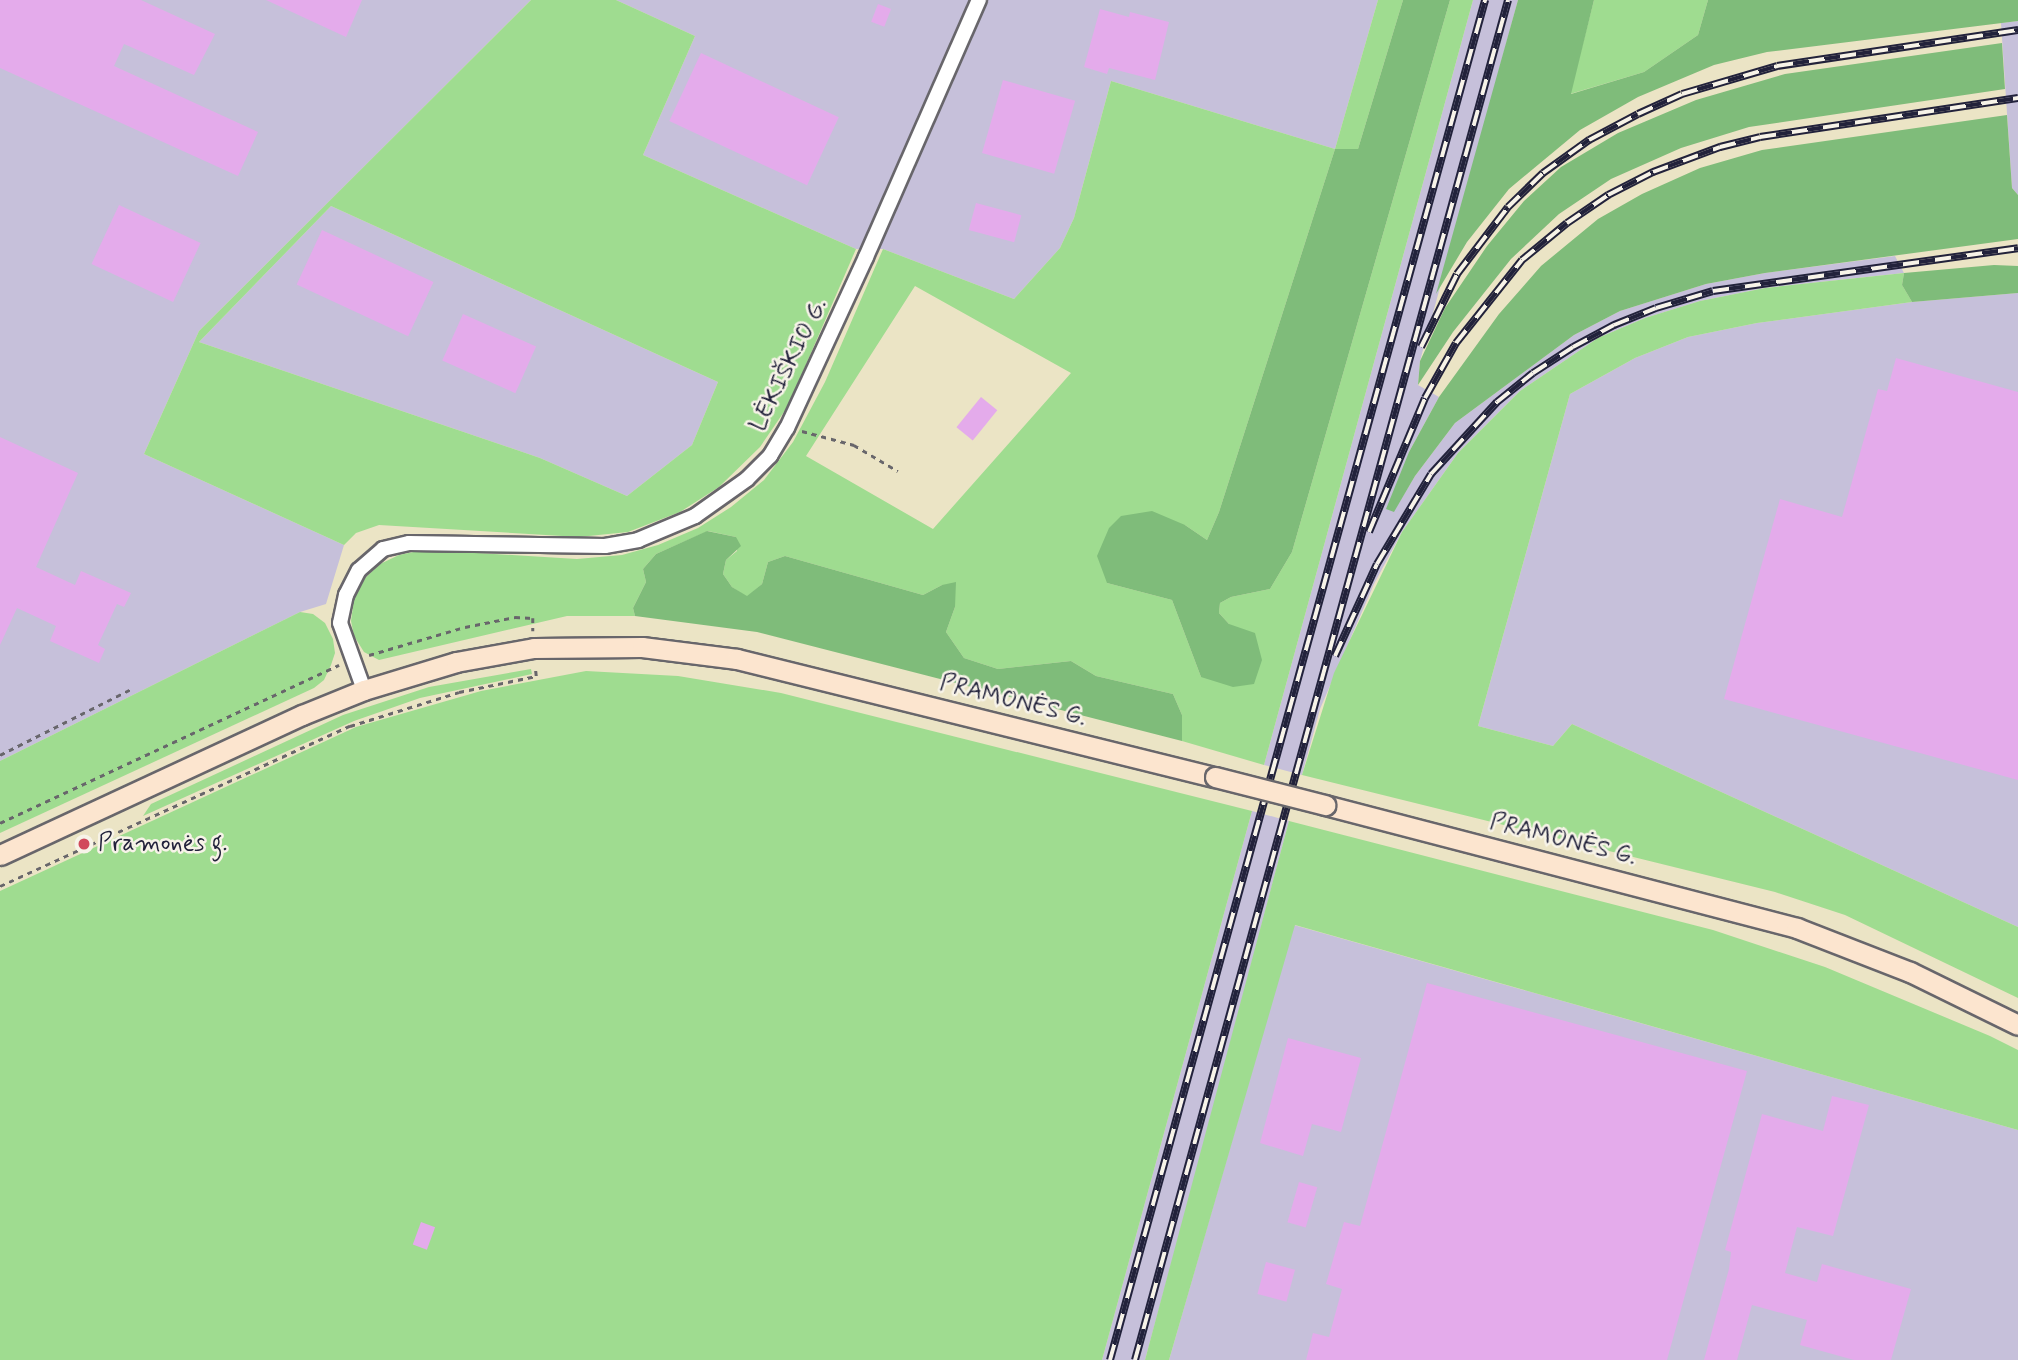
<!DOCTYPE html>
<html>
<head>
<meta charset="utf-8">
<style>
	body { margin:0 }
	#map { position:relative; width:2018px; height:1360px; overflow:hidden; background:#ebe4c5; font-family:Mynerve,sans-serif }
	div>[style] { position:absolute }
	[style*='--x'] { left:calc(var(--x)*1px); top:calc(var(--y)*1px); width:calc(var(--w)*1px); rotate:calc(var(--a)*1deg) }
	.industrial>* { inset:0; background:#c6c0da }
	.green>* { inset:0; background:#9fdc90 }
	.forest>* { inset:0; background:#7fbc7a }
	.building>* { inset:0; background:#e4abeb; transform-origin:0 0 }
	.path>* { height:2.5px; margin-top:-1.25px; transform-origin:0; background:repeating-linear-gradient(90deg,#68666b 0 5px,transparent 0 10px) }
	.roads { filter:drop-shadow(2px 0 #68666b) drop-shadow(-2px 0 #68666b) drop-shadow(0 2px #68666b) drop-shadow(0 -2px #68666b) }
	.minor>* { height:14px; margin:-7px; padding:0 7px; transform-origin:7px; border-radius:7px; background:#fff }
	.secondary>* { height:19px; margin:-9.5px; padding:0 9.5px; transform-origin:9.5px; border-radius:9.5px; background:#fce5cf }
	.rail>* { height:8px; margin-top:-4px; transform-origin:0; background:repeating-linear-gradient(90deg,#f7f3e8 0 16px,#22223b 0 32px); box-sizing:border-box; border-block:2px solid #22223b }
	.bridges { filter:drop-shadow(2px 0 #68666b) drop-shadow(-2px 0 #68666b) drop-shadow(0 2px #68666b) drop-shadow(0 -2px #68666b) }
	.secondary-bridge>* { height:19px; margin:-9.5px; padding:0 9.5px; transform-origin:9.5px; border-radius:9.5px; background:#fce5cf }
	.dots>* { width:19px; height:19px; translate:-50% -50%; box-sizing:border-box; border:4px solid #f7f3e8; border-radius:50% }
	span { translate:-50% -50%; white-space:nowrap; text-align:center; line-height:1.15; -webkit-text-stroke:5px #f7f3e8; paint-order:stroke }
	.street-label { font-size:24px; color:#22223b }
	.poi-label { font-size:24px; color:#22223b }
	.left { translate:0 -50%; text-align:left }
</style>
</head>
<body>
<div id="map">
	<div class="industrial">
		<div style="clip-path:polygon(0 0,531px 0,199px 331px,144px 454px,344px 545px,326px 604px,300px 612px,0 761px)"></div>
		<div style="clip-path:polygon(616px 0,1378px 0,1335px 149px,1111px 81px,1074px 218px,1060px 248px,1014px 299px,883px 249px,856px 249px,643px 155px,695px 36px)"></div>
		<div style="clip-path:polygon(1473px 0,1518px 0,1420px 361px,1418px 385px,1439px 397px,1409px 452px,1394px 511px,1415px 476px,1455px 423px,1574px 335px,1620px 311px,1706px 284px,1765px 273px,1895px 256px,1904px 273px,1765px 288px,1700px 301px,1645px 318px,1598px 338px,1520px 391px,1458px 453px,1402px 532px,1374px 584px,1320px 709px,1302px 775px,1264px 765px)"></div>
		<div style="clip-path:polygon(2018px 21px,2018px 195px,2012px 188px,2001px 23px)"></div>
		<div style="clip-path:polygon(331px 206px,718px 382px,692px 445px,627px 496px,540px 458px,199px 342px)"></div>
		<div style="clip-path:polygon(2018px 293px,2018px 927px,1572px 724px,1553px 746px,1478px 726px,1570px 394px,1635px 358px,1688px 337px,1757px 323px,1912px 302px)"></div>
		<div style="clip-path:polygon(1252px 811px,1289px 821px,1198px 1166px,1145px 1360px,1102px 1360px)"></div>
		<div style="clip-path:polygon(1294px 925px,2018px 1130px,2018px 1360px,1169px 1360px)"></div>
	</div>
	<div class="green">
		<div style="clip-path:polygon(evenodd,531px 0,616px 0,695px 36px,643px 155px,856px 249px,788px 406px,760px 447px,719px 487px,680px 512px,628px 532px,579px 537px,379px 525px,356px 533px,344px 545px,144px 454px,199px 331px,531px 0,331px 206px,718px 382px,692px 445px,627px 496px,540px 458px,199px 342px,331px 206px)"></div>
		<div style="clip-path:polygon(evenodd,1378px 0,1403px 0,1358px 149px,1335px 149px,1219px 512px,1207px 540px,1185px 525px,1107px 583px,1172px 600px,1201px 677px,1229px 624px,1219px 613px,1220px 603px,1231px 597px,1270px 589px,1292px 552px,1450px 0,1473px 0,1264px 765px,1182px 741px,1182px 715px,1173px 694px,1096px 676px,1071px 661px,998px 669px,964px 658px,946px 632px,955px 607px,942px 585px,923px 595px,785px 556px,768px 562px,762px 584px,747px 597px,732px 587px,723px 574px,726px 560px,737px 551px,736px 537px,708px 531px,656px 554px,643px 569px,646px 582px,633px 608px,635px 616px,567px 616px,379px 660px,364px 652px,354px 636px,351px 621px,354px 599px,365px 578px,380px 564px,399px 555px,418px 551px,462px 552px,577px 559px,622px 555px,658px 545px,698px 528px,731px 507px,764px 480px,793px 442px,825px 382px,883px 249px,1014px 299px,1060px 248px,1074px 218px,1111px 81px,1335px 149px,1378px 0,915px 286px,1071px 373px,933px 529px,806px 456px,915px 286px)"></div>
		<div style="clip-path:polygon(1594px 0,1708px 0,1698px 35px,1644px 72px,1570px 94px)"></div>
		<div style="clip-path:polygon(1904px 273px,1902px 285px,1912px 302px,1757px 323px,1688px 337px,1635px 358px,1570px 394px,1478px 726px,1553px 746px,1572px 724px,2018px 927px,2018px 998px,1845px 915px,1775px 892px,1302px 775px,1334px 673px,1402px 532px,1458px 453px,1520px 391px,1598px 338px,1645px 318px,1700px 301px,1765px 288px)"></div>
		<div style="clip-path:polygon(300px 612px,313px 614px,325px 623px,333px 639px,335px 653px,331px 665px,324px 680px,314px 688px,0 833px,0 761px)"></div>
		<div style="clip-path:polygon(531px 669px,532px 674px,420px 698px,354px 721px,143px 816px,151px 804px,343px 715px,429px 687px)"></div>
		<div style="clip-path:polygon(586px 671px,678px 676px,781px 693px,1252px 811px,1102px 1360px,0 1360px,0 891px,356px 727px,481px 691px)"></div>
		<div style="clip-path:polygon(1289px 821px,1713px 930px,1825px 967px,1990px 1036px,2018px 1050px,2018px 1130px,1295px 925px,1169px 1360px,1145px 1360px)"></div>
	</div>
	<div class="forest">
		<div style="clip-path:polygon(1403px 0,1450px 0,1292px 552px,1270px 589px,1231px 597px,1220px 603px,1219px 613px,1229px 624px,1255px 633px,1262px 660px,1254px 684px,1233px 687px,1201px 677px,1172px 600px,1107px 583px,1097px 556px,1109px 528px,1121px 516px,1152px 511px,1185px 525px,1207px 540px,1219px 512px,1335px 149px,1358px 149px)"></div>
		<div style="clip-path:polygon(1518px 0,1594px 0,1571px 94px,1644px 72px,1698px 35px,1708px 0,2018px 0,2018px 21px,1767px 52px,1714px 65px,1638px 97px,1580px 130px,1509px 189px,1467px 242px,1436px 294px)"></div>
		<div style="clip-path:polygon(2002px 43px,2005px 89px,1749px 127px,1681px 148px,1611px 179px,1559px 214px,1511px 259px,1453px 332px,1418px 385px,1420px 361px,1445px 308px,1487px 246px,1524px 201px,1561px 167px,1618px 133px,1696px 100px,1785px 74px)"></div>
		<div style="clip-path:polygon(2007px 115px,2012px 188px,2018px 195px,2018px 239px,1765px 273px,1706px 284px,1620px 311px,1574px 335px,1455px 423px,1415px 476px,1394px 512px,1386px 509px,1409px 452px,1439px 397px,1499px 314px,1541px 266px,1598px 219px,1642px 194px,1700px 168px,1762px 150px)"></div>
		<div style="clip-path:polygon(1994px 265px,2018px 266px,2018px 293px,1912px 302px,1902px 285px,1904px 273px)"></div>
		<div style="clip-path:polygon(707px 531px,736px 537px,741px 546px,726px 560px,723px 574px,732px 587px,747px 596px,762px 584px,768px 562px,785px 556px,923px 595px,942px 585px,956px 582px,955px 607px,946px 632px,964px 658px,998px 669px,1071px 661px,1096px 676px,1173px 694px,1182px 715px,1182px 741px,757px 632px,635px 616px,633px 608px,646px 582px,643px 569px,656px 554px)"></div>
	</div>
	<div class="building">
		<div style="clip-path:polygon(0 0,141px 0,215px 34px,194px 75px,124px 44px,114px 66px,258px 132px,238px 176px,0 68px)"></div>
		<div style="clip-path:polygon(266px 0,362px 0,346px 37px)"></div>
		<div style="left:878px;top:4px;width:14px;height:19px;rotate:21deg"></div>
		<div style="clip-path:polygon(1100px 9px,1129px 17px,1130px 12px,1169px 22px,1155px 80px,1109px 68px,1107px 74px,1084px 67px)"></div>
		<div style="left:701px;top:53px;width:152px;height:75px;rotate:25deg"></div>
		<div style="left:1003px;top:80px;width:75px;height:76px;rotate:16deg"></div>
		<div style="left:976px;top:203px;width:47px;height:28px;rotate:15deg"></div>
		<div style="left:119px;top:205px;width:90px;height:65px;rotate:25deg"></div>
		<div style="left:322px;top:230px;width:123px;height:60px;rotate:25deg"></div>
		<div style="left:463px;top:314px;width:80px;height:51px;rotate:24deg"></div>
		<div style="clip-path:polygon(1896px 358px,2018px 392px,2018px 780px,1724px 699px,1780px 499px,1842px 517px,1878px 389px,1887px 391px)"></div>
		<div style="left:981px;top:397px;width:21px;height:39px;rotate:39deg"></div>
		<div style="clip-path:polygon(0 437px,78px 473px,36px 567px,75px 585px,81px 571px,131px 593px,124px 607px,117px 604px,98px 645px,105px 649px,99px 663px,50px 641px,56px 626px,17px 608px,0 645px)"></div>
		<div style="clip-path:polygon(1427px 983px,1747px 1071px,1667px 1360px,1306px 1360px,1313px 1333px,1329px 1337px,1342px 1289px,1326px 1284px,1344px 1222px,1360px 1226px)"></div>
		<div style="clip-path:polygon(1288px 1038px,1361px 1058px,1341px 1132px,1312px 1124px,1303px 1156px,1260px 1143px)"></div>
		<div style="clip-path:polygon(1832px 1096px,1869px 1105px,1833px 1236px,1797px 1227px,1785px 1273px,1817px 1282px,1822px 1264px,1911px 1289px,1891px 1360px,1854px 1360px,1800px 1345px,1807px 1320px,1752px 1305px,1737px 1360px,1704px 1360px,1729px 1269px,1731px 1252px,1725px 1250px,1762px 1114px,1823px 1131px)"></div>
		<div style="left:1299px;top:1182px;width:19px;height:42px;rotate:16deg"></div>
		<div style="left:421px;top:1222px;width:15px;height:24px;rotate:20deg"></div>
		<div style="left:1266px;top:1262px;width:30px;height:33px;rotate:15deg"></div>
	</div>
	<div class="path">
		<div style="--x:802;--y:431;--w:54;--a:15.1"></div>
		<div style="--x:854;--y:445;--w:51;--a:30.6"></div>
		<div style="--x:369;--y:655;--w:100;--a:-16.3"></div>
		<div style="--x:465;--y:627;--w:51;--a:-11.3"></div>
		<div style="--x:515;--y:617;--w:18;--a:3"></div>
		<div style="--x:533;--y:618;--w:13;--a:90"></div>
		<div style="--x:0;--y:755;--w:149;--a:-26.7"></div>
		<div style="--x:0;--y:823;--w:374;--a:-25"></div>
		<div style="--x:0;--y:886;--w:385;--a:-24.6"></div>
		<div style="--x:350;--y:726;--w:114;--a:-17.3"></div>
		<div style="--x:459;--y:692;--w:79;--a:-11.7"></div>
		<div style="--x:536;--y:676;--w:10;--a:-96"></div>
	</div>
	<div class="roads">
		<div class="minor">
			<div style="--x:364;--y:690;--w:71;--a:-109.7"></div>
			<div style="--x:340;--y:623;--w:29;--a:-78"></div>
			<div style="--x:346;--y:595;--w:28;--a:-63"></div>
			<div style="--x:359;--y:570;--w:32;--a:-41"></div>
			<div style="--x:383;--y:549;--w:27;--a:-13"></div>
			<div style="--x:409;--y:543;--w:196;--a:0.9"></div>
			<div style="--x:605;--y:546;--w:34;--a:-10"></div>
			<div style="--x:638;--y:540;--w:62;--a:-22.8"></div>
			<div style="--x:695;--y:516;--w:64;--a:-35.4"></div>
			<div style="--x:747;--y:479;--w:33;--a:-45"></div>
			<div style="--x:770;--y:456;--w:33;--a:-59"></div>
			<div style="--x:787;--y:428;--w:188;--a:-65.2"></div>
			<div style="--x:866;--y:257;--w:281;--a:-66.3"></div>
		</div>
		<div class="secondary">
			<div style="--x:1325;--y:805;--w:488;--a:14.6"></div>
			<div style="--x:1797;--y:928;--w:121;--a:21.3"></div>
			<div style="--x:1910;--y:972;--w:120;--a:26.1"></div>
			<div style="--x:0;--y:855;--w:333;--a:-24.9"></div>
			<div style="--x:302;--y:715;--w:67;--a:-22"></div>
			<div style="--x:364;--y:690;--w:96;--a:-16.9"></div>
			<div style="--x:456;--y:662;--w:79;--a:-10.2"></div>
			<div style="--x:534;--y:648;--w:108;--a:-0.5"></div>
			<div style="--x:642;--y:647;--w:96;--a:7.2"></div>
			<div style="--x:737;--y:659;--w:492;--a:13.9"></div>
		</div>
	</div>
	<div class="rail">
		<div style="--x:1421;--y:347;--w:81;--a:-63.7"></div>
		<div style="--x:1457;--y:274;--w:84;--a:-52.7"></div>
		<div style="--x:1508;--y:207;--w:49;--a:-44.2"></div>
		<div style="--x:1543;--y:173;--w:57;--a:-35.7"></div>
		<div style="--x:1589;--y:140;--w:55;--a:-28"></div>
		<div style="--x:1638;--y:114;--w:48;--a:-24.4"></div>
		<div style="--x:1682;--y:94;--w:99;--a:-16.4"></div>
		<div style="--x:1777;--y:66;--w:244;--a:-8.5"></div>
		<div style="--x:1369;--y:532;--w:145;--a:-67.3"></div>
		<div style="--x:1425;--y:398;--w:63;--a:-60.6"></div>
		<div style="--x:1456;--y:343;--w:106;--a:-51.5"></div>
		<div style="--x:1522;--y:260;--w:58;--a:-39.4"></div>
		<div style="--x:1567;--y:223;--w:50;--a:-34.3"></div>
		<div style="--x:1608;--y:195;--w:51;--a:-27.1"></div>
		<div style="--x:1653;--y:172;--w:72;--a:-20.5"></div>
		<div style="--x:1720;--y:147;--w:41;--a:-14"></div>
		<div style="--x:1760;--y:137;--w:261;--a:-8.6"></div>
		<div style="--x:1335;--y:656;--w:101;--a:-65.5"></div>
		<div style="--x:1377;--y:564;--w:105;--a:-59"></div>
		<div style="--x:1431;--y:474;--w:98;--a:-47.5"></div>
		<div style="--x:1497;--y:402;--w:46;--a:-38.9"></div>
		<div style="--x:1533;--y:373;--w:48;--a:-33"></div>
		<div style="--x:1573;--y:347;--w:47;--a:-28.2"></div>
		<div style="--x:1614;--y:325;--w:45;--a:-22"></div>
		<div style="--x:1656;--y:308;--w:59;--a:-16.6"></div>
		<div style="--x:1713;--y:291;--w:308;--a:-8"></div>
		<div style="--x:1110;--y:1360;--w:1411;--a:-74.58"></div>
		<div style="--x:1135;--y:1360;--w:1410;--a:-74.66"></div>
	</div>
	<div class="bridges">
		<div class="secondary-bridge">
			<div style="--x:1215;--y:777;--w:114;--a:14.3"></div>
		</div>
	</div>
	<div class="dots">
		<div style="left:84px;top:844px;background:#d1495b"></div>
	</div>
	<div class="street-label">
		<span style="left:789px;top:365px;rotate:-64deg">LĖKIŠKIO G.</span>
		<span style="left:1013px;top:701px;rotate:14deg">PRAMONĖS G.</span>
		<span style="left:1563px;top:840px;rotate:14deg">PRAMONĖS G.</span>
	</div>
	<div class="poi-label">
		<span class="left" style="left:98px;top:844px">Pramonės g.</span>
	</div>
</div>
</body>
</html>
